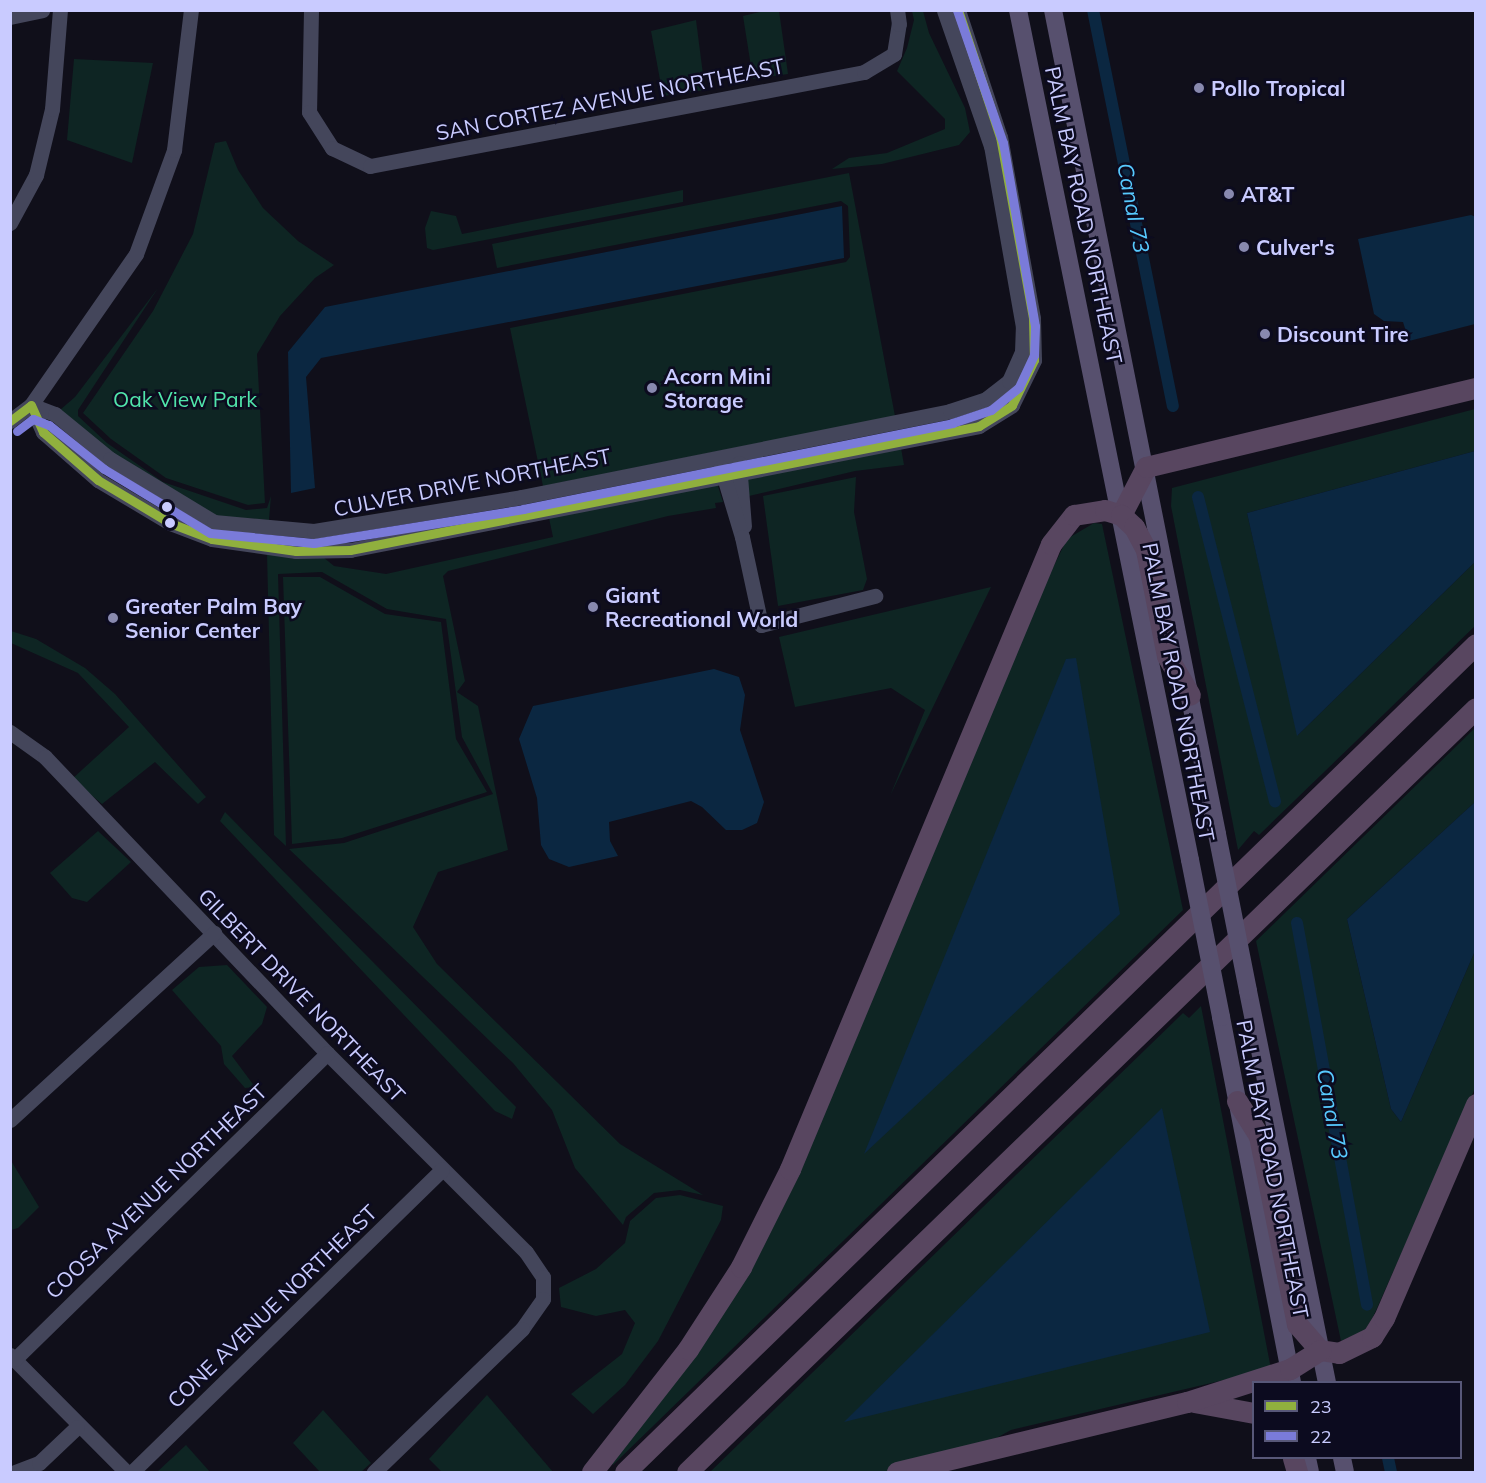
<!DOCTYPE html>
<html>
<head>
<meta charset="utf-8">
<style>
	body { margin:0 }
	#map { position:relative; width:1486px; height:1483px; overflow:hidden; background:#100f1a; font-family:Mulish,sans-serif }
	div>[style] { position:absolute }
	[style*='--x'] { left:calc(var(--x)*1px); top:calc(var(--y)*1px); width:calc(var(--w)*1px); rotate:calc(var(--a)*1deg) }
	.green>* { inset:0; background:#0e2523 }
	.water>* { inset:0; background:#0b2741 }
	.canal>* { height:12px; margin:-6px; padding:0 6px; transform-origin:6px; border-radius:6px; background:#0b2741 }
	.minor>* { height:15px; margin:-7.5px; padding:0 7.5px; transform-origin:7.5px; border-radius:7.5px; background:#44465b }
	.major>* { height:18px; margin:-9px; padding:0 9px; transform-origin:9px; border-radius:9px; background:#57506e }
	.highway>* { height:21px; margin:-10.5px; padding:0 10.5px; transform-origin:10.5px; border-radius:10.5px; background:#584660 }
	.major-bridge>* { height:18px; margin:-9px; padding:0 9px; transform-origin:9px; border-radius:9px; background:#57506e }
	.bus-1>* { height:9px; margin:-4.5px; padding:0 4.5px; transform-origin:4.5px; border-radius:4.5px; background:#90b03e }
	.bus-2>* { height:9px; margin:-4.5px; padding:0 4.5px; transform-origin:4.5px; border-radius:4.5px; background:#7a7bd9 }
	.dots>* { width:16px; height:16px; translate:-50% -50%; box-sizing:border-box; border:3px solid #0c0b1f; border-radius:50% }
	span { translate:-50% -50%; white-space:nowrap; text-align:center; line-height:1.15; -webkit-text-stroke:5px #0c0b1f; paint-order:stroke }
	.poi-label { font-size:21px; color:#c9cbff; font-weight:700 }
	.left { translate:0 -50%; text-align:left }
	.street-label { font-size:21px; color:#c9cbff }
	.park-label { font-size:21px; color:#50e4aa }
	.water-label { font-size:22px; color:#57caff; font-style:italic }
	.frame { position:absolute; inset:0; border:12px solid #c9cbff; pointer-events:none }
	.legend { position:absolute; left:1252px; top:1381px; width:210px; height:78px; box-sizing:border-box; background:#0c0b1f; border:2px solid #585879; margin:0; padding:8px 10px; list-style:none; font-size:18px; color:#c9cbff }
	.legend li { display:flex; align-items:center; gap:12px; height:30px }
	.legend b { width:30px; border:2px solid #585879 }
</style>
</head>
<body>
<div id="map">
	<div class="green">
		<div style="clip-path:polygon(764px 11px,779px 11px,788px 74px,753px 79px,743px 16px)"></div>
		<div style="clip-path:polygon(912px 11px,923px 11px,929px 33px,965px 108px,970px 132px,959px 145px,882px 164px,832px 169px,849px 158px,887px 153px,945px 129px,945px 119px,897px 71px,907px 48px,914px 20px)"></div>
		<div style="clip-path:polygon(696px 20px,705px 90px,663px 96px,651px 31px)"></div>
		<div style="clip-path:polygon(74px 59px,153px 63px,132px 163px,67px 140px)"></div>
		<div style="clip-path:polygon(226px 141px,238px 170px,263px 208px,298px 241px,334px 265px,315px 278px,280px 316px,257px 354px,265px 503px,248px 505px,166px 478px,111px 439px,83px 413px,153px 311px,193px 234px,215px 143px)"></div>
		<div style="clip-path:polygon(849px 173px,895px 416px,543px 486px,510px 328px,846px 262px,850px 257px,848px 206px,841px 201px,497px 268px,492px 244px)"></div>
		<div style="clip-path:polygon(683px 190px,683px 202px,433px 250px,427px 248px,425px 228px,431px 211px,456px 216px,462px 234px)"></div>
		<div style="clip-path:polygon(158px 288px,78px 410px,78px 416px,107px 443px,163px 482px,246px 510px,267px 508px,271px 496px,269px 520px,216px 516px,114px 454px,60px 410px,75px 397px)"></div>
		<div style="clip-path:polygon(1475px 409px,1475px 451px,1247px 513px,1298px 735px,1475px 562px,1476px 625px,1259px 835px,1254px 831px,1238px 850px,1171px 506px,1172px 488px)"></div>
		<div style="clip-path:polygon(901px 448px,904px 465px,855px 471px,749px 496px,747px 477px)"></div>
		<div style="clip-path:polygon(856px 477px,854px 512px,867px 579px,863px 590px,778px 606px,763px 496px)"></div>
		<div style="clip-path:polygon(717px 483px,723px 502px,715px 503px,716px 508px,668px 516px,448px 571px,443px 576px,465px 681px,457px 692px,478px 706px,508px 850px,438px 872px,413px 927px,437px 964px,620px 1144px,703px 1195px,680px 1190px,654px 1193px,626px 1217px,623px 1225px,575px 1168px,552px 1110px,513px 1063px,289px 849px,344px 843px,493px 794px,462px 737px,446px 619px,387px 609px,322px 572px,278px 574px,286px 846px,274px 835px,267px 554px,323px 557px,334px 566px,386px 574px,553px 537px,549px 518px)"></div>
		<div style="clip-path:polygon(1094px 523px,1102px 524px,1183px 910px,613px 1465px,610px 1461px,705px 1335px,1046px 582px,1067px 539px)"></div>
		<div style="clip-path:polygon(283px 577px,320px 577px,385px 614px,441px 622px,456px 739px,487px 792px,342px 838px,292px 844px)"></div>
		<div style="clip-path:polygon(991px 587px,890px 796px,925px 710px,891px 688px,795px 707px,779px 637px)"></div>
		<div style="clip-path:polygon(11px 631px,36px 639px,85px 668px,115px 694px,206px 797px,198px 804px,155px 762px,102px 804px,72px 779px,129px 727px,78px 673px,11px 643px)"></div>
		<div style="clip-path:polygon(1475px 728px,1475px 802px,1347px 919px,1391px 1109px,1401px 1122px,1475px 951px,1476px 1086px,1373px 1317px,1365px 1330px,1341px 1341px,1256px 941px)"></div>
		<div style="clip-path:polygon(225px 812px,516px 1107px,512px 1119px,495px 1111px,220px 821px)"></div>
		<div style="clip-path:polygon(98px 831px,131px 862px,87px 902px,72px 898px,50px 873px)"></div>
		<div style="clip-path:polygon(227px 965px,267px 1007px,262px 1024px,232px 1056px,255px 1087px,245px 1088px,224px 1064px,221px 1046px,172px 990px,199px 967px)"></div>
		<div style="clip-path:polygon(1201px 1006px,1271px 1369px,1011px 1430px,980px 1447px,883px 1472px,710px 1472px,1183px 1013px,1189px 1018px)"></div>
		<div style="clip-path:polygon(10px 1159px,39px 1207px,18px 1228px,11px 1230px)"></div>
		<div style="clip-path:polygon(680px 1195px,723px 1206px,721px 1220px,658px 1341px,625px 1385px,593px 1414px,571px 1394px,622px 1354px,635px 1323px,625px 1310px,596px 1316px,561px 1307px,559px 1288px,596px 1269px,625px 1243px,630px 1221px,656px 1198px)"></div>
		<div style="clip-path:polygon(487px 1395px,553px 1472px,442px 1472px,429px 1459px)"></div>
		<div style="clip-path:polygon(323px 1410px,371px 1463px,361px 1472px,320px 1472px,293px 1443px)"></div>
		<div style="clip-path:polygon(186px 1445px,210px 1472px,157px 1472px)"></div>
	</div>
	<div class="water">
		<div style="clip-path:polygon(842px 206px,844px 258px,321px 358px,306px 377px,315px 488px,291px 493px,288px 352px,325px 307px)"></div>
		<div style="clip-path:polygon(1471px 215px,1476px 217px,1475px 324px,1409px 341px,1403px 322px,1384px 321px,1374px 314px,1358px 239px)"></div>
		<div style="clip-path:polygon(1475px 451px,1475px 562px,1297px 736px,1247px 513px)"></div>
		<div style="clip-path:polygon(1076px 658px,1120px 914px,864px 1154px,1066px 659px)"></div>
		<div style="clip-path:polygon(714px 669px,739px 677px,745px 695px,740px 730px,764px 802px,757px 823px,742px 830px,726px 830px,702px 807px,691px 801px,609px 822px,610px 841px,618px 856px,569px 867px,549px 859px,541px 845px,537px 798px,519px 739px,533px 706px)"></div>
		<div style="clip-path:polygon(1475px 802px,1475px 951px,1401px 1122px,1391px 1109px,1347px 919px)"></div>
		<div style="clip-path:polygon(1162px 1108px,1210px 1332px,844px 1422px)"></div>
	</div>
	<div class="canal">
		<div style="--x:1093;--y:10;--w:404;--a:78.6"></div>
		<div style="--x:1198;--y:497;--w:314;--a:75.8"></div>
		<div style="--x:1297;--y:923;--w:388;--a:79.6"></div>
		<div style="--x:1388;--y:1458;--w:14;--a:78"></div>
	</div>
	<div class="minor">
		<div style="--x:311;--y:10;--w:102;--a:91.1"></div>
		<div style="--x:309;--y:112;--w:43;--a:57.4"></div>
		<div style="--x:332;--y:148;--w:42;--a:25.3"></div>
		<div style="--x:370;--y:166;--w:503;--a:-10.77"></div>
		<div style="--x:864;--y:72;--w:35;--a:-31"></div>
		<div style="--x:894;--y:54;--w:30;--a:-81"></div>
		<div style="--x:899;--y:24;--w:14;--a:-98"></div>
		<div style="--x:10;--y:17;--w:33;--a:-12"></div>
		<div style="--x:10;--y:223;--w:55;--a:-61.6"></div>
		<div style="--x:36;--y:175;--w:68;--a:-76.4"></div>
		<div style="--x:52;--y:109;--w:99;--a:-85.4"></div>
		<div style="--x:31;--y:405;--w:30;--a:66"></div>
		<div style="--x:43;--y:432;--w:73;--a:41.1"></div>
		<div style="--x:98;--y:480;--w:84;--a:30.8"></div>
		<div style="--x:170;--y:523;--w:45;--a:20.9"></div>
		<div style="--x:212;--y:539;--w:85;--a:8.1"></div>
		<div style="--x:296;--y:551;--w:54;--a:-1.1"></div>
		<div style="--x:350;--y:550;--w:641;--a:-11.15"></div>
		<div style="--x:979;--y:426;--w:39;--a:-32"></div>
		<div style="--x:1012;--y:405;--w:50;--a:-63.9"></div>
		<div style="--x:1034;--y:360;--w:42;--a:-91.4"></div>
		<div style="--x:1033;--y:318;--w:184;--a:-100.3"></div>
		<div style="--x:1000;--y:137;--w:134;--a:-108.3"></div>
		<div style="--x:31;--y:405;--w:26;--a:21"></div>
		<div style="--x:55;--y:414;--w:71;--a:39.3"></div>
		<div style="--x:110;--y:459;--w:122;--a:31.2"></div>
		<div style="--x:214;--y:522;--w:100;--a:5.1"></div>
		<div style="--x:314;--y:531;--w:210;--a:-9.3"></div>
		<div style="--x:521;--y:497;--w:438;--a:-11.3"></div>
		<div style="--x:950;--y:411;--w:38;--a:-18"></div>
		<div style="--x:986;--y:399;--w:29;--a:-38"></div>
		<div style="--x:1009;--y:381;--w:32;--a:-66"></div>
		<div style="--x:1022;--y:352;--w:25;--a:-88"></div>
		<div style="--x:1023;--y:327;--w:184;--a:-100"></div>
		<div style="--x:991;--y:146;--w:144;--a:-109.1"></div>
		<div style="--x:10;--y:421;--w:26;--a:-37"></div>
		<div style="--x:31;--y:405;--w:184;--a:-55.2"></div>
		<div style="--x:136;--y:254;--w:111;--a:-69.9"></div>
		<div style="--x:174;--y:150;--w:141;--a:-83.1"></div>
		<div style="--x:739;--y:463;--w:63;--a:85.5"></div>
		<div style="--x:721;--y:467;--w:73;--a:73.3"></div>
		<div style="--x:742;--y:537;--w:90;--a:77.8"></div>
		<div style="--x:761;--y:625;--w:118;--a:-14.3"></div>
		<div style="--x:10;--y:732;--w:43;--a:35.5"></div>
		<div style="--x:45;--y:757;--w:409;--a:46.4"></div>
		<div style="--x:327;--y:1053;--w:281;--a:45"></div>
		<div style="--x:526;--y:1252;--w:30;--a:56"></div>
		<div style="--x:543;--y:1277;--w:22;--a:90"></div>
		<div style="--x:543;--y:1299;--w:37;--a:125"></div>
		<div style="--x:522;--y:1329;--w:206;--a:136"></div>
		<div style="--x:10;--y:1120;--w:277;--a:-42.5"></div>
		<div style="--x:10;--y:1355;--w:165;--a:45.2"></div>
		<div style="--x:15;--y:1359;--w:437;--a:-44.4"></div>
		<div style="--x:15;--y:1472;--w:26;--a:-21"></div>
		<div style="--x:39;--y:1463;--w:52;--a:-43.5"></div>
		<div style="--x:132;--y:1472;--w:433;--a:-44.3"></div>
	</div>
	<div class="major">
		<div style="--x:1018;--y:10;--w:867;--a:78.56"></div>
		<div style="--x:1053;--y:10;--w:840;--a:78.74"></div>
		<div style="--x:1248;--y:991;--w:399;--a:78.6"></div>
		<div style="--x:1221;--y:1017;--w:372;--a:79"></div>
		<div style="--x:1307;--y:1458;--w:14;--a:78"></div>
		<div style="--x:1342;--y:1458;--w:14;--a:78"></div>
	</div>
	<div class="highway">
		<div style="--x:1121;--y:515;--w:54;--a:-62.5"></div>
		<div style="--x:1146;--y:467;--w:339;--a:-13.5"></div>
		<div style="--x:1237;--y:1101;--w:41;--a:57.8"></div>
		<div style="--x:1259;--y:1136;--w:192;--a:78.6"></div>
		<div style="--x:1297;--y:1324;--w:35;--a:49"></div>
		<div style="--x:1320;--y:1350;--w:19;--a:9"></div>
		<div style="--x:1339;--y:1353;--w:37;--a:-26"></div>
		<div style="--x:1372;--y:1337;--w:22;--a:-58"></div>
		<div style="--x:1384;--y:1318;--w:233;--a:-66.7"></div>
		<div style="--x:1194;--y:1402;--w:61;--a:10.4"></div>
		<div style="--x:1293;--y:1458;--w:15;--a:74"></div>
		<div style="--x:592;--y:1472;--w:156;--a:-52"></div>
		<div style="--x:688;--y:1349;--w:98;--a:-57.1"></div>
		<div style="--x:741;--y:1267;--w:110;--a:-63.4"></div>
		<div style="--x:790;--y:1169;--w:677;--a:-67.33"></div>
		<div style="--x:1051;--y:544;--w:37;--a:-52"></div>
		<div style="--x:1074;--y:515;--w:31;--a:-9"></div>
		<div style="--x:1105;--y:510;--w:17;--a:17"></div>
		<div style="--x:1121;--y:515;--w:18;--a:43"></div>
		<div style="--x:1134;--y:527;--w:26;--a:62"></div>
		<div style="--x:1146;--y:550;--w:108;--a:78.8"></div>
		<div style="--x:1167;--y:656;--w:45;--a:59.5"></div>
		<div style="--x:625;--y:1472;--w:1187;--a:-44.22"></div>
		<div style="--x:687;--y:1472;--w:1098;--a:-44.08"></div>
		<div style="--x:897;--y:1472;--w:298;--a:-13.6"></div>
		<div style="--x:1187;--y:1402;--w:108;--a:-17.8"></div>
		<div style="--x:1290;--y:1369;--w:36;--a:-32"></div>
	</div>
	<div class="major-bridge">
		<div style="--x:1217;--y:834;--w:160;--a:78.8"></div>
		<div style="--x:1190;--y:860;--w:160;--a:78.8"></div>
	</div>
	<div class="bus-1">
		<div style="--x:10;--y:421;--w:26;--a:-37"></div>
		<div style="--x:31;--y:405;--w:30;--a:66"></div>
		<div style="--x:43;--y:432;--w:73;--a:41.1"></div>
		<div style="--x:98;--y:480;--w:84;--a:30.8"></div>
		<div style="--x:170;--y:523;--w:45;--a:20.9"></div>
		<div style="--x:212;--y:539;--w:85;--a:8.1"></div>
		<div style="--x:296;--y:551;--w:54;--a:-1.1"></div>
		<div style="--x:350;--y:550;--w:641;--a:-11.15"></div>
		<div style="--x:979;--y:426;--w:39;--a:-32"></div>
		<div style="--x:1012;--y:405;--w:50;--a:-63.9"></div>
		<div style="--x:1034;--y:360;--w:42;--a:-91.4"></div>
		<div style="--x:1033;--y:318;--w:184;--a:-100.3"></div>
		<div style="--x:1000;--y:137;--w:134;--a:-108.3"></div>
	</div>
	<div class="bus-2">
		<div style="--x:17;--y:431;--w:20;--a:-37"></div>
		<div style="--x:33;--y:419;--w:17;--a:21"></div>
		<div style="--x:49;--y:425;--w:70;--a:38.7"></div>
		<div style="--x:104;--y:469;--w:124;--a:31.1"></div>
		<div style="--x:210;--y:533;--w:104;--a:5.5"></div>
		<div style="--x:314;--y:543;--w:212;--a:-9.2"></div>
		<div style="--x:523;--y:509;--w:438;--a:-11.3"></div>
		<div style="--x:952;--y:423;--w:41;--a:-18.4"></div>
		<div style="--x:991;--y:410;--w:36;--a:-39"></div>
		<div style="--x:1019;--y:387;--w:35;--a:-65"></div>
		<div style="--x:1034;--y:355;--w:29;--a:-88"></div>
		<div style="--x:1035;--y:326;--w:186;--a:-99.9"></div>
		<div style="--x:1003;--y:143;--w:141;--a:-109.1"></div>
	</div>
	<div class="dots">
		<div style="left:1199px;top:88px;background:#8889af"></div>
		<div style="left:1229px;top:194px;background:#8889af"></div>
		<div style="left:1244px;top:247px;background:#8889af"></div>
		<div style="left:1265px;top:334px;background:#8889af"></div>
		<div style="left:652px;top:388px;background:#8889af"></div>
		<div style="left:167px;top:507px;background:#c9cbff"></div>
		<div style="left:170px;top:523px;background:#c9cbff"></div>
		<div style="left:593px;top:607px;background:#8889af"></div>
		<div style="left:113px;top:618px;background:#8889af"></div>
	</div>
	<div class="poi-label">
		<span class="left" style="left:1211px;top:88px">Pollo Tropical</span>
		<span class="left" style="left:1241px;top:194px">AT&amp;T</span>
		<span class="left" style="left:1256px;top:247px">Culver's</span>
		<span class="left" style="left:1277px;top:334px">Discount Tire</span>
		<span class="left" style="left:664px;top:388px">Acorn Mini<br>Storage</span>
		<span class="left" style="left:605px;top:607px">Giant<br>Recreational World</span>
		<span class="left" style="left:125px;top:618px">Greater Palm Bay<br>Senior Center</span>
	</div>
	<div class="street-label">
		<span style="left:610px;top:99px;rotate:-11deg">SAN CORTEZ AVENUE NORTHEAST</span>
		<span style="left:1084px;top:215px;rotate:78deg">PALM BAY ROAD NORTHEAST</span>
		<span style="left:472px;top:482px;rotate:-11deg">CULVER DRIVE NORTHEAST</span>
		<span style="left:1179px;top:692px;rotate:79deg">PALM BAY ROAD NORTHEAST</span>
		<span style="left:302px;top:995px;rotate:46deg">GILBERT DRIVE NORTHEAST</span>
		<span style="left:1273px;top:1169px;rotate:79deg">PALM BAY ROAD NORTHEAST</span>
		<span style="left:156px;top:1191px;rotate:-44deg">COOSA AVENUE NORTHEAST</span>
		<span style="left:272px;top:1306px;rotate:-44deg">CONE AVENUE NORTHEAST</span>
	</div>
	<div class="park-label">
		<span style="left:185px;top:399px">Oak View Park</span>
	</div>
	<div class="water-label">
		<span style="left:1133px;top:208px;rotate:79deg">Canal 73</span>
		<span style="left:1332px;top:1114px;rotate:80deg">Canal 73</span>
	</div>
	<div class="frame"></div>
	<ul class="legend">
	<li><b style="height:8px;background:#90b03e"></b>23</li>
	<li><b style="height:8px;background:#7a7bd9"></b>22</li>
	</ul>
</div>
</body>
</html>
